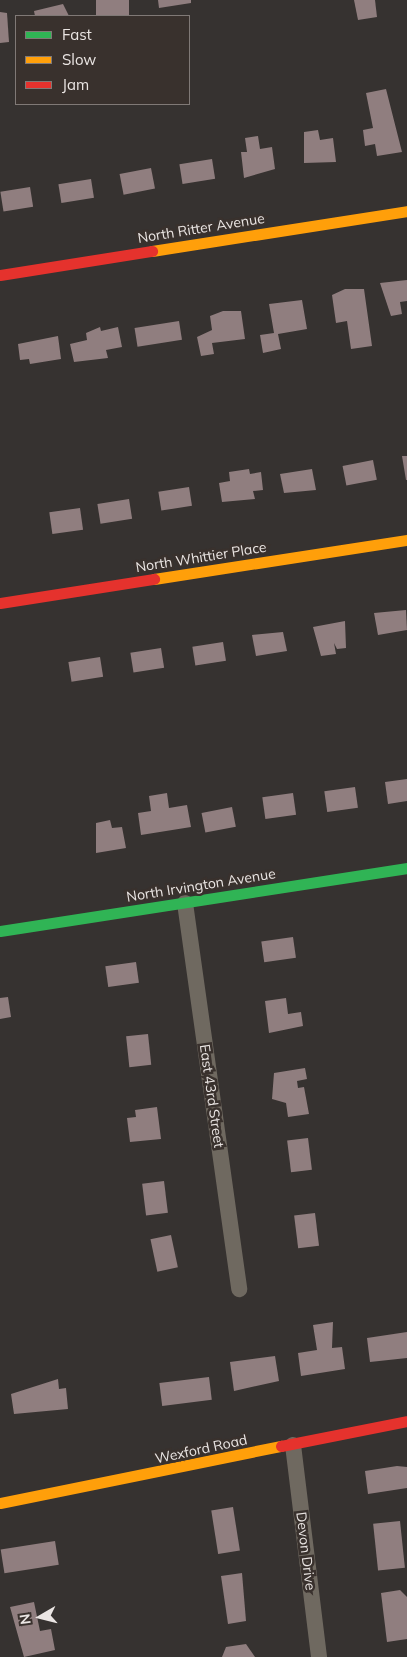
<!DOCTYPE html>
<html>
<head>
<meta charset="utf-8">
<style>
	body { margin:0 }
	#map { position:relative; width:407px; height:1657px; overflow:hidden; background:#363230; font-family:Mulish,sans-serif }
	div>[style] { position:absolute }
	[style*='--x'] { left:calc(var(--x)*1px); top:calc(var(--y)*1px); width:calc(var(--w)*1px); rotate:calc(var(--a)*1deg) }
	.building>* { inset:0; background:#907e7f; transform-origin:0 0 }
	.street>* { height:16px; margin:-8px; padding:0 8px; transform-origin:8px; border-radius:8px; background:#6f6960 }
	.fast>* { height:11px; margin:-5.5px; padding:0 5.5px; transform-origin:5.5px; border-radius:5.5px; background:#30b455 }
	.slow>* { height:11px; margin:-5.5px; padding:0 5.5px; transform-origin:5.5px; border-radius:5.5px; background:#ff9f0a }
	.jam>* { height:11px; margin:-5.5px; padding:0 5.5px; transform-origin:5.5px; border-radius:5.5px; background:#e5322d }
	span { translate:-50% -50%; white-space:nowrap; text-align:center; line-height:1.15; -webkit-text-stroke:5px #39312d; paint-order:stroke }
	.street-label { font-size:14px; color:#eae5e3 }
	.legend { position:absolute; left:15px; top:15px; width:175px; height:90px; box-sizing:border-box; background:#39312d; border:1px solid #807976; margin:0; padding:6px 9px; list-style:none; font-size:15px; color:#eae5e3 }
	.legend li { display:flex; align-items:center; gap:10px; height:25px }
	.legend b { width:25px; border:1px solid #807976 }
	.north { position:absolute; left:15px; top:1592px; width:50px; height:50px; -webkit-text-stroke:4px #39312d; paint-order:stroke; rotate:262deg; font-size:14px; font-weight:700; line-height:20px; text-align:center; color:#eae5e3 }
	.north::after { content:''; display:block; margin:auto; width:18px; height:22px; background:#eae5e3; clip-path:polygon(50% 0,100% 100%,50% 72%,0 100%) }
</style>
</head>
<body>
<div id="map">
	<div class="building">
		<div style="left:96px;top:0;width:33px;height:16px"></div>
		<div style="clip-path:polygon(158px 0,191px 0,191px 3px,159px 8px)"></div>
		<div style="clip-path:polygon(354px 0,375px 0,377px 17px,358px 20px)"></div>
		<div style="clip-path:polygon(63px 4px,69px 16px,35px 16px,34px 11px)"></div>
		<div style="clip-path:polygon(0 12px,7px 13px,9px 42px,0 43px)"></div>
		<div style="clip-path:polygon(386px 89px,402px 152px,377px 156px,375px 144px,365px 146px,363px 130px,373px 128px,366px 93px)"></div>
		<div style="clip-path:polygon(318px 130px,320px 140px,333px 138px,336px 162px,304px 163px,304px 132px)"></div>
		<div style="clip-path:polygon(258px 136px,260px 149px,272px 147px,275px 169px,244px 178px,241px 152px,247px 152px,245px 138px)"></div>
		<div style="left:212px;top:159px;width:20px;height:33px;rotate:81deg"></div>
		<div style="left:151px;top:168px;width:21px;height:32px;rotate:79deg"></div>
		<div style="left:91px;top:179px;width:19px;height:33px;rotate:81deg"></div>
		<div style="left:30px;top:187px;width:20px;height:30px;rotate:81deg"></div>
		<div style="clip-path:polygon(407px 280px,407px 301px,400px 302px,402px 314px,391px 316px,380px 283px)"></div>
		<div style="clip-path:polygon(345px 289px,364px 289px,372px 346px,351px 349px,347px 321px,336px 323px,332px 295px)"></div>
		<div style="clip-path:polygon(302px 300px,307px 329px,278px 334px,281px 349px,263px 353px,260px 335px,274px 333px,269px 304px)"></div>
		<div style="clip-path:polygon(223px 311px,241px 311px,245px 339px,212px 343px,214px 354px,201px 356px,197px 337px,212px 330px,210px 316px)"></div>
		<div style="left:179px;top:321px;width:19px;height:45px;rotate:81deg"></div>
		<div style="clip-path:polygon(100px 327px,101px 331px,118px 327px,122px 347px,106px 350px,108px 358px,74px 362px,70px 344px,87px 340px,86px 333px)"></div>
		<div style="clip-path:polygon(58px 336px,61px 359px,30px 364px,29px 359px,20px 360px,18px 344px)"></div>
		<div style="clip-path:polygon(402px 456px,407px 456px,407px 480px,406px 480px)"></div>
		<div style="left:373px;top:460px;width:20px;height:31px;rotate:79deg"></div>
		<div style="clip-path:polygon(249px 469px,250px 474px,261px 472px,263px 490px,253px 491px,255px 499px,222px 502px,219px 483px,230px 481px,229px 472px)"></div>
		<div style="clip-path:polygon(312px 469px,316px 490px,284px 493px,280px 474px)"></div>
		<div style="left:189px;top:487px;width:19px;height:31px;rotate:81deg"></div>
		<div style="left:129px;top:499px;width:20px;height:32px;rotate:81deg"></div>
		<div style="left:80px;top:508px;width:22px;height:31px;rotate:82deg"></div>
		<div style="clip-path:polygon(406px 610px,407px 630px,378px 635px,374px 613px)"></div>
		<div style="clip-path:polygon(345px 621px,346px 648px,337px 649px,334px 643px,336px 654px,321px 656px,313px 627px)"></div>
		<div style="clip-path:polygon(283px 632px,287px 651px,256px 656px,252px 635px)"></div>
		<div style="left:223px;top:642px;width:19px;height:31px;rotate:81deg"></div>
		<div style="left:161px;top:648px;width:20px;height:31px;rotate:81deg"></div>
		<div style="left:100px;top:657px;width:20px;height:32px;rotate:81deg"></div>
		<div style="clip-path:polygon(407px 779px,407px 801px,388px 804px,385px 782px)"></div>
		<div style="left:355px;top:787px;width:21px;height:31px;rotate:82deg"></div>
		<div style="clip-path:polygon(167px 793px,169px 808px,187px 805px,191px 827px,141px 835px,138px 813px,151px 811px,149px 796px)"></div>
		<div style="left:293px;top:793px;width:22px;height:31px;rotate:82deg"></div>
		<div style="left:232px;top:807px;width:20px;height:31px;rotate:79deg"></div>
		<div style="clip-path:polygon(110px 820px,112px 828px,122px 827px,126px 848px,96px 853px,96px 823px)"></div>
		<div style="left:293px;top:937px;width:21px;height:32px;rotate:82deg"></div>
		<div style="left:136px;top:962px;width:21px;height:31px;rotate:82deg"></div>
		<div style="clip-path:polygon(8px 997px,11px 1017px,0 1019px,0 998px)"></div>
		<div style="clip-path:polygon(286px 998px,288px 1014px,301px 1012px,303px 1026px,269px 1033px,265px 1001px)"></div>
		<div style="left:148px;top:1034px;width:31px;height:22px;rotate:84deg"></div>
		<div style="clip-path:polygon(305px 1068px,307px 1079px,297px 1081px,298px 1088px,304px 1087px,309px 1114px,288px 1117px,286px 1103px,272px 1099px,274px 1073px)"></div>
		<div style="clip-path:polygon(157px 1107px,161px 1139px,130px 1142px,127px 1118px,136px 1117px,135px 1110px)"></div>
		<div style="left:308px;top:1138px;width:32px;height:21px;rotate:83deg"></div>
		<div style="left:164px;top:1181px;width:32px;height:22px;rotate:83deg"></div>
		<div style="left:315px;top:1213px;width:33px;height:21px;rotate:83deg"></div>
		<div style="left:171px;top:1235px;width:33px;height:21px;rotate:78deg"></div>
		<div style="clip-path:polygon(333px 1322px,332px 1348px,342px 1347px,345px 1369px,301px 1376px,298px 1353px,317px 1350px,313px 1325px)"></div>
		<div style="clip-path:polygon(407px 1332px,407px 1358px,370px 1362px,367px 1338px)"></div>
		<div style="clip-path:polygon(275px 1356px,279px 1381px,234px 1391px,230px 1362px)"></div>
		<div style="left:209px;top:1377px;width:23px;height:50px;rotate:83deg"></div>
		<div style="clip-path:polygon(58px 1379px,59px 1389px,66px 1388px,68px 1409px,14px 1414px,11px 1394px)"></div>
		<div style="clip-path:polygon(397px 1466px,407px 1467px,407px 1488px,368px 1494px,365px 1471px)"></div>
		<div style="left:233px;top:1507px;width:44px;height:22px;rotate:81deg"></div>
		<div style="left:400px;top:1521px;width:47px;height:27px;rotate:84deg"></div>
		<div style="left:55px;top:1541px;width:24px;height:55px;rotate:81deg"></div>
		<div style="clip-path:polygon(242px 1573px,246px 1621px,228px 1624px,221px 1576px)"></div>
		<div style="clip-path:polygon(400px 1590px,407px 1597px,407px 1639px,387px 1642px,381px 1593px)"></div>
		<div style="clip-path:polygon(34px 1602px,40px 1631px,51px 1629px,55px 1650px,24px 1657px,10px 1607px)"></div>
		<div style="clip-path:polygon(246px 1644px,255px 1657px,222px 1657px,226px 1647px)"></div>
	</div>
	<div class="street">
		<div style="--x:185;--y:903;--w:390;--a:82"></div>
		<div style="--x:293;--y:1445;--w:214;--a:83"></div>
	</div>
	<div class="fast">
		<div style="--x:0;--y:931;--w:412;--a:-8.8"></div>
	</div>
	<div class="slow">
		<div style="--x:152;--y:251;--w:258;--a:-8.9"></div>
		<div style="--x:154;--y:579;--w:256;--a:-8.8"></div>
		<div style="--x:0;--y:1503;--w:287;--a:-11.5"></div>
	</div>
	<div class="jam">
		<div style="--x:0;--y:275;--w:154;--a:-9"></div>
		<div style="--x:0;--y:603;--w:156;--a:-8.9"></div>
		<div style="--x:281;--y:1446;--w:128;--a:-11.2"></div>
	</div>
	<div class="street-label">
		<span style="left:201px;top:228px;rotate:-9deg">North Ritter Avenue</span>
		<span style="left:201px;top:557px;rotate:-9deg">North Whittier Place</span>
		<span style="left:201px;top:885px;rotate:-9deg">North Irvington Avenue</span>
		<span style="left:212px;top:1096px;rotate:82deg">East 43rd Street</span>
		<span style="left:201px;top:1449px;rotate:-12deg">Wexford Road</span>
		<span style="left:306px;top:1551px;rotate:83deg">Devon Drive</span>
	</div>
	<ul class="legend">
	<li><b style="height:6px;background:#30b455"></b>Fast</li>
	<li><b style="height:6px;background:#ff9f0a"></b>Slow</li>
	<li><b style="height:6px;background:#e5322d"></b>Jam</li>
	</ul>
	<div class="north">N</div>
</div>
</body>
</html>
